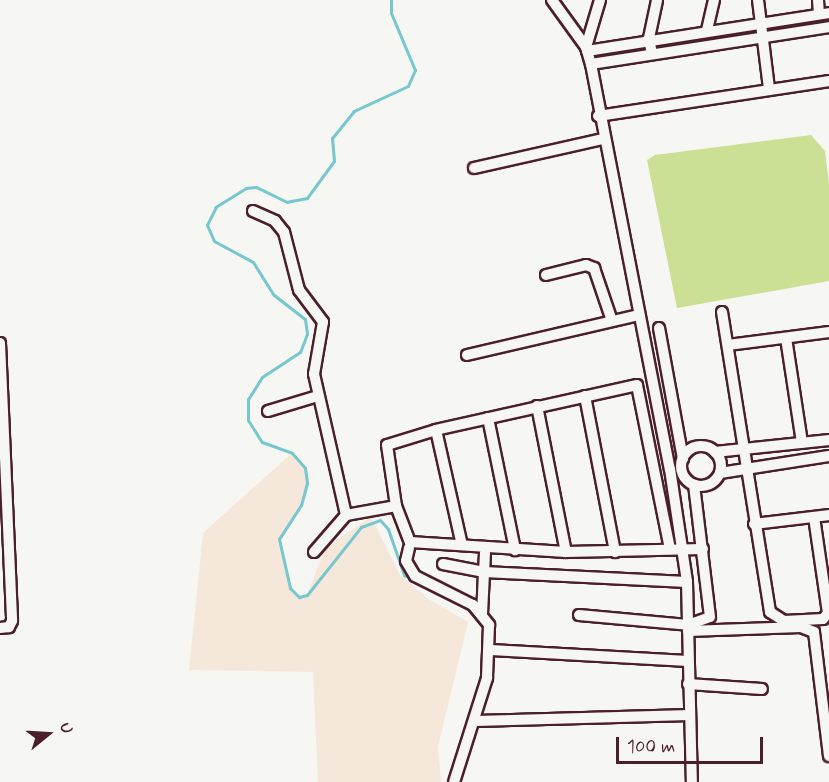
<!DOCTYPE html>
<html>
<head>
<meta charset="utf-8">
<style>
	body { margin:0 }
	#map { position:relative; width:829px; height:782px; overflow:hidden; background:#f6f6f2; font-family:Mynerve,sans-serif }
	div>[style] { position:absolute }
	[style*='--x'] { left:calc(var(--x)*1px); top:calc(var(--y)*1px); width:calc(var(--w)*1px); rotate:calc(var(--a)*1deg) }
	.built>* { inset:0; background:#f5e8da }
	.green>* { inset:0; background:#cbe095 }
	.stream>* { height:3px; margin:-1.5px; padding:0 1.5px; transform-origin:1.5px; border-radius:1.5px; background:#76c7ce }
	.roads { filter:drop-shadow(2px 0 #4a1f2b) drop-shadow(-2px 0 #4a1f2b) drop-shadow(0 2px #4a1f2b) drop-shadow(0 -2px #4a1f2b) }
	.street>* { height:10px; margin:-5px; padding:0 5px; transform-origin:5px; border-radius:5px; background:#f6f6f2 }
	.street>.ring { margin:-5px; padding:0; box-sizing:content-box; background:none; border:10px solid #f6f6f2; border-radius:50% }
	span { translate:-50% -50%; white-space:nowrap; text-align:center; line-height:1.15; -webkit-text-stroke:6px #f6f6f2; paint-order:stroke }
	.north { position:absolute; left:18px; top:704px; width:60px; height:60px; -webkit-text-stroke:4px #f6f6f2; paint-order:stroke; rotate:72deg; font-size:16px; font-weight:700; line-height:24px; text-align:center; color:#4a1f2b }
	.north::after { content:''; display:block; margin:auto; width:21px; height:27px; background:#4a1f2b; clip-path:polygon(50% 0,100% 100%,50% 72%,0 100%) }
	.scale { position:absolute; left:616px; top:737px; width:147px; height:27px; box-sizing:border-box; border:3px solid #4a1f2b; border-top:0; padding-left:8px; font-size:18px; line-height:21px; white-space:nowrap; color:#4a1f2b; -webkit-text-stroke:4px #f6f6f2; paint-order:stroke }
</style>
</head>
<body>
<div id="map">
	<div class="built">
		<div style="clip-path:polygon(292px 453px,305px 468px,307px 483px,301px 505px,279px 540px,293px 593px,299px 597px,307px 595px,325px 548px,371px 517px,400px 575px,430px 600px,468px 622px,438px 747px,441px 782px,318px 782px,313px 672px,189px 670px,203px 533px)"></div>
	</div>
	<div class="green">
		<div style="clip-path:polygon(811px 135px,825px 151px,829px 184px,829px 281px,677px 308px,647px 160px,655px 155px)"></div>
	</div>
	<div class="stream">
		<div style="--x:391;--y:0;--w:13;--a:90"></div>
		<div style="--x:391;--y:13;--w:62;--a:67.2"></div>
		<div style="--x:415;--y:70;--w:17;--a:114"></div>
		<div style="--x:408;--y:86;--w:60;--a:155.2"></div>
		<div style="--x:354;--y:111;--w:35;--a:129"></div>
		<div style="--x:332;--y:138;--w:23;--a:85"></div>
		<div style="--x:334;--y:161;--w:46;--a:126.1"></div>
		<div style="--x:307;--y:198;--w:20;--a:169"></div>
		<div style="--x:287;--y:202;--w:34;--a:-154"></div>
		<div style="--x:256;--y:187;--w:10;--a:174"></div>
		<div style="--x:246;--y:188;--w:36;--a:148"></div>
		<div style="--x:216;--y:207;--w:20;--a:117"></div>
		<div style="--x:207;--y:225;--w:17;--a:66"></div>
		<div style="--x:214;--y:241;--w:44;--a:28.3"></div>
		<div style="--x:253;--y:262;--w:39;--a:58"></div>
		<div style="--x:274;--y:295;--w:39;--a:38"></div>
		<div style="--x:305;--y:319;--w:15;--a:82"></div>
		<div style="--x:307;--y:334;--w:19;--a:111"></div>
		<div style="--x:300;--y:352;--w:45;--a:146.7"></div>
		<div style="--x:262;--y:377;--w:26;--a:122"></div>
		<div style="--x:248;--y:399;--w:21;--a:90"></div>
		<div style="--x:248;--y:420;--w:26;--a:58"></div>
		<div style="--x:262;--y:442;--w:32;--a:20"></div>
		<div style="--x:292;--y:453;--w:20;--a:49"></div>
		<div style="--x:305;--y:468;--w:15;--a:82"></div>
		<div style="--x:307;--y:483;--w:23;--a:105"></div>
		<div style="--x:301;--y:505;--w:40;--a:122.9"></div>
		<div style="--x:279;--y:539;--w:50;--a:77.3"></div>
		<div style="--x:290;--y:588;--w:13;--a:45"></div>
		<div style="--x:299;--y:597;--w:8;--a:-14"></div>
		<div style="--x:307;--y:595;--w:87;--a:-51.5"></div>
		<div style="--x:361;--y:527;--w:20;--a:-20"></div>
		<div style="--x:380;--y:520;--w:12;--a:48"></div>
		<div style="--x:388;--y:529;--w:49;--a:70.8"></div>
		<div style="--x:404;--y:575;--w:8;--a:23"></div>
	</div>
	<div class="roads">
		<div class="street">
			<div style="--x:552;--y:0;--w:58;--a:54.1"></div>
			<div style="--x:586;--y:47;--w:18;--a:74"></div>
			<div style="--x:591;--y:64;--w:413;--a:79"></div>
			<div style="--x:670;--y:469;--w:114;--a:81.4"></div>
			<div style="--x:687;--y:582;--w:200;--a:88.6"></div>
			<div style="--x:758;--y:0;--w:89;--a:82.9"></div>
			<div style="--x:818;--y:0;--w:14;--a:86"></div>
			<div style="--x:707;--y:30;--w:31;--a:-77"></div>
			<div style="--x:586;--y:47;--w:49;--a:-73.4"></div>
			<div style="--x:587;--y:51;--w:245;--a:-8.9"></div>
			<div style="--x:652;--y:54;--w:16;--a:-101"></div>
			<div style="--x:649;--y:38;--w:39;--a:-78"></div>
			<div style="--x:591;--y:64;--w:241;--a:-8.8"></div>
			<div style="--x:598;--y:116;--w:234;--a:-8.6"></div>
			<div style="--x:474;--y:168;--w:132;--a:-12.7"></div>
			<div style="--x:253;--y:211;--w:24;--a:24"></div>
			<div style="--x:275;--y:221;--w:14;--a:51"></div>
			<div style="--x:284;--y:232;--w:60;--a:75.5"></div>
			<div style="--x:299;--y:290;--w:40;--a:53"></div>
			<div style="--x:323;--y:322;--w:53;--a:99.8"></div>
			<div style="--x:314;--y:374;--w:145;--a:77.2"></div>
			<div style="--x:346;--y:515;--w:51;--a:-10.2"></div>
			<div style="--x:546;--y:275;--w:41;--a:-14"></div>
			<div style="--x:586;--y:265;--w:9;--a:21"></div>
			<div style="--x:594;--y:268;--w:56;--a:71.2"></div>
			<div style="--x:722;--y:312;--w:304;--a:80.9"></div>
			<div style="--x:770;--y:612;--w:17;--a:33"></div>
			<div style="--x:784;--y:621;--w:39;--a:-3"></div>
			<div style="--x:823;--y:619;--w:8;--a:-50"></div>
			<div style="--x:828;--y:613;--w:97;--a:-98.3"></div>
			<div style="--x:659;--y:328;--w:133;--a:79.6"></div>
			<div style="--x:786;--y:338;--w:106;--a:81.3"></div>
			<div style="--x:0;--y:343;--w:278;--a:87.5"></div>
			<div style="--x:12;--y:621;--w:7;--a:117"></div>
			<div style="--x:9;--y:627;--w:9;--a:174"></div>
			<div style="--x:728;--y:345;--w:102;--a:-7.3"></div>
			<div style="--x:467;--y:355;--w:177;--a:-13.1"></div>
			<div style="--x:585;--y:396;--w:159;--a:79.1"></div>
			<div style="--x:537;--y:406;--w:149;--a:78.8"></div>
			<div style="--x:268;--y:411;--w:52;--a:-16.7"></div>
			<div style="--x:488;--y:418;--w:135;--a:78.4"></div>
			<div style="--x:436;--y:430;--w:118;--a:77.3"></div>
			<div class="ring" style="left:681px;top:446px;width:30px;height:30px"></div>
			<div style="--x:715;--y:452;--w:115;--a:-6"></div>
			<div style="--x:720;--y:473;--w:110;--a:-8.9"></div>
			<div style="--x:754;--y:524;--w:76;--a:-6.8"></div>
			<div style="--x:409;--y:548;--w:13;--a:103"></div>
			<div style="--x:406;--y:561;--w:17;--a:59"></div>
			<div style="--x:415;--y:576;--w:65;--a:26.6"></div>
			<div style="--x:473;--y:605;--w:26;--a:51"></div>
			<div style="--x:489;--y:625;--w:53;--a:92.2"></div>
			<div style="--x:487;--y:678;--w:109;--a:107.6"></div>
			<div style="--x:670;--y:549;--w:167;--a:-101.4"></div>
			<div style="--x:637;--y:385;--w:206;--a:167.4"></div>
			<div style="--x:436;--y:430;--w:51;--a:163"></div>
			<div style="--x:387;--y:445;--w:62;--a:81.6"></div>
			<div style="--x:396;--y:506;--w:39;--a:69"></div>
			<div style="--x:410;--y:542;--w:156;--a:3.7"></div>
			<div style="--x:566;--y:552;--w:137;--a:-1.3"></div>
			<div style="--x:314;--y:552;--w:49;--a:-49.1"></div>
			<div style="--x:443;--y:564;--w:42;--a:11"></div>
			<div style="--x:484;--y:572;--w:203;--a:2.8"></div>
			<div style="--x:482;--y:614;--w:61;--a:-87.2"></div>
			<div style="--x:579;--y:615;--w:109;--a:5.2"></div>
			<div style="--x:688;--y:625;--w:23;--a:-20"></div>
			<div style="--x:710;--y:617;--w:133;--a:-96.9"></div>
			<div style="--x:688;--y:631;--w:113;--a:-2"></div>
			<div style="--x:801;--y:627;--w:14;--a:21"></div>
			<div style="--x:814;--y:632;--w:125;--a:83.1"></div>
			<div style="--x:491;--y:650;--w:197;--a:3.2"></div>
			<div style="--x:688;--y:684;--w:74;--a:3.9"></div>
			<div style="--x:476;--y:721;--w:214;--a:-1.6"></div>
		</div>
	</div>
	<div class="north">U</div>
	<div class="scale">100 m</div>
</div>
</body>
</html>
